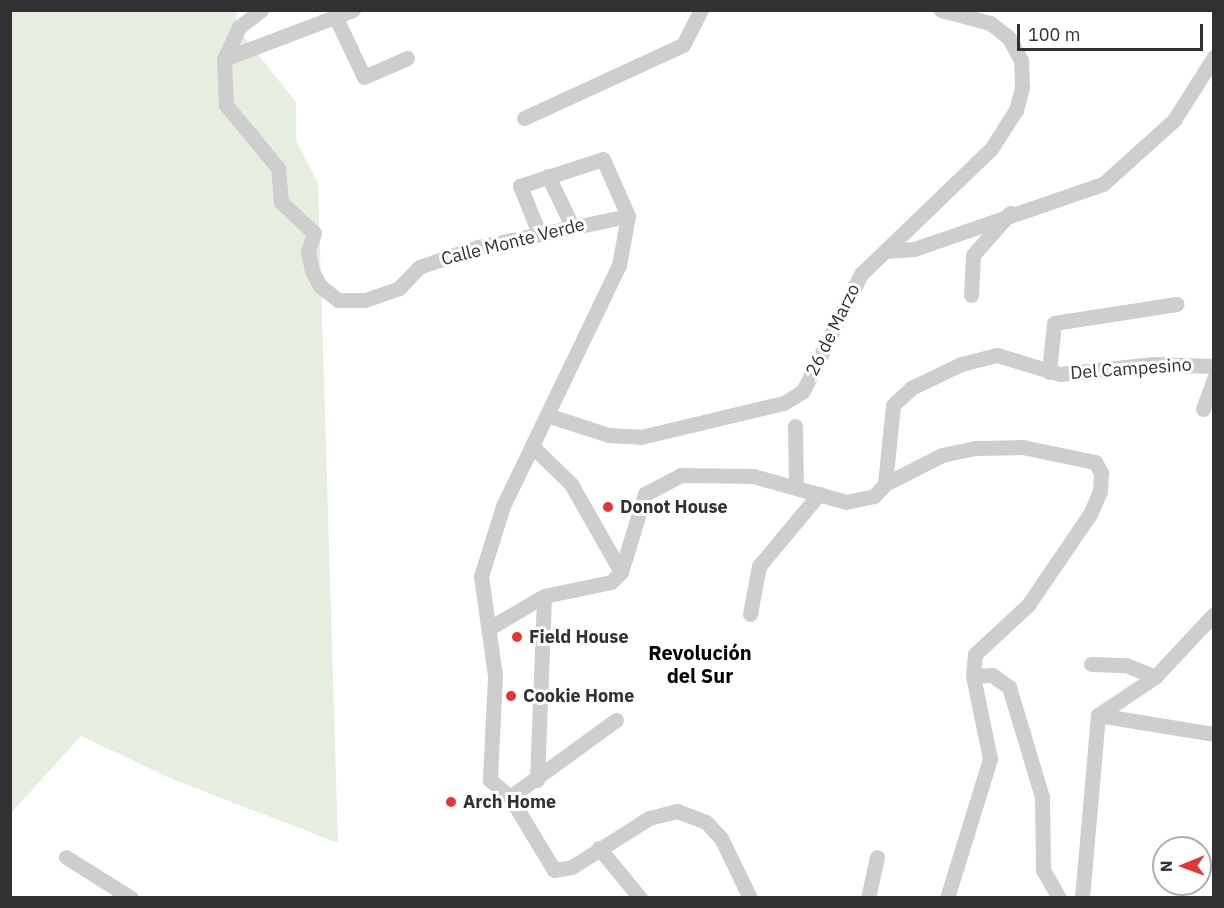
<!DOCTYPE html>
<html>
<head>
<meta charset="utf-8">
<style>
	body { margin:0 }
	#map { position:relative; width:1224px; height:908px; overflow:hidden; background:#fff; font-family:"IBM Plex Sans",sans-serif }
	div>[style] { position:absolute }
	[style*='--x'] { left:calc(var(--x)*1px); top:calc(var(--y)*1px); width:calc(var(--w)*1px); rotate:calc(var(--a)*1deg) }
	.green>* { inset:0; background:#e6eee0 }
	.minor>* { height:15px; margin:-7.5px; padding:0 7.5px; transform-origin:7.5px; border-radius:7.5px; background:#cecece }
	.dots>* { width:16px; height:16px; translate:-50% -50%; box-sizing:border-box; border:3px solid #fff; border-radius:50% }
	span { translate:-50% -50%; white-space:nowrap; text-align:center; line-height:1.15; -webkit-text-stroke:6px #fff; paint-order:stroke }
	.street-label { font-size:18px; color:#313131 }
	.poi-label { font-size:18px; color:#313131; font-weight:700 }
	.left { translate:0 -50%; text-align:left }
	.neighbourhood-label { font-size:20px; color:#000; font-weight:700 }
	.frame { position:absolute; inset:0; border:12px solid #313131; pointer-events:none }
	.north { position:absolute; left:1152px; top:836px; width:60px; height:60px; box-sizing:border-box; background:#fff; border:2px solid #adadad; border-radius:50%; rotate:269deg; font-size:16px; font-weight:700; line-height:24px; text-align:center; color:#313131 }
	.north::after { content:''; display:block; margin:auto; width:21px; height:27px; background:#e73536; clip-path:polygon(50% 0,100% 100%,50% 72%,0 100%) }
	.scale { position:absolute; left:1017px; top:24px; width:186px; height:27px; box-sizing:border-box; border:3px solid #313131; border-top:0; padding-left:8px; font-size:18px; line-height:21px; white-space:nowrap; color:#313131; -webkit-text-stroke:4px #fff; paint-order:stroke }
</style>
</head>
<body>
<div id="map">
	<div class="green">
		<div style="clip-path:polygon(11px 11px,237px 11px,236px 27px,296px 102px,296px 140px,318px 183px,338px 843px,172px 779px,81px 736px,11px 813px)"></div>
	</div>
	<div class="minor">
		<div style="--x:261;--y:10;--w:28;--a:142"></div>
		<div style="--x:239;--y:27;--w:35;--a:115"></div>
		<div style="--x:224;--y:59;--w:46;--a:87.5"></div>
		<div style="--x:226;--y:105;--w:82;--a:50.5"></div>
		<div style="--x:278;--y:168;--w:34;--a:85"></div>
		<div style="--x:281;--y:202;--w:45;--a:43.2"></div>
		<div style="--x:314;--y:233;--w:20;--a:108"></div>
		<div style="--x:308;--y:252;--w:19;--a:78"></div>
		<div style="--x:312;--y:271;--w:17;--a:62"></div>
		<div style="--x:320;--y:286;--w:23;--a:38"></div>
		<div style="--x:338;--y:300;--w:27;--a:0"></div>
		<div style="--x:365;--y:300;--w:36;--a:-19"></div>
		<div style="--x:399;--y:288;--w:29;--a:-46"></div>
		<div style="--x:419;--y:267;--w:62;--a:-18.7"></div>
		<div style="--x:478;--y:247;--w:153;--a:-11.7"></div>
		<div style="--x:628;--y:216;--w:50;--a:100.4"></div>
		<div style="--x:619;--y:265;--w:201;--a:115.7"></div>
		<div style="--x:532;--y:446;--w:54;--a:44.3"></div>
		<div style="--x:571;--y:484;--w:101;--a:60.4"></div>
		<div style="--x:336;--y:18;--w:65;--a:64.6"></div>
		<div style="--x:364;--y:77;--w:47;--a:-23.8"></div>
		<div style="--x:224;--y:59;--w:138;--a:-20.8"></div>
		<div style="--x:524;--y:118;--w:175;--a:-24.7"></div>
		<div style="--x:683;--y:45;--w:39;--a:-63"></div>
		<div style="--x:548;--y:176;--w:55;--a:64.4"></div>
		<div style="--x:539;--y:233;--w:51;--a:-112"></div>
		<div style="--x:520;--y:186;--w:87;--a:-18"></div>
		<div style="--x:603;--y:159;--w:62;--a:66.3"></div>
		<div style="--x:886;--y:251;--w:28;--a:-4"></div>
		<div style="--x:914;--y:249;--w:200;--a:-19"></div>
		<div style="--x:1103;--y:184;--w:96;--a:-42"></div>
		<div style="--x:1174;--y:120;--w:75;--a:-57.6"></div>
		<div style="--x:971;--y:295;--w:40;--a:-87.1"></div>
		<div style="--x:973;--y:255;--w:56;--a:-48.6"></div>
		<div style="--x:1049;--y:372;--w:49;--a:-84.2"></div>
		<div style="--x:1054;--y:323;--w:124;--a:-8.8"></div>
		<div style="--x:1203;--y:409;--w:33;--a:-70"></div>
		<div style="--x:550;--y:416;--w:61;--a:18.1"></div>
		<div style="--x:608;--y:435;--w:33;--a:3"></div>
		<div style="--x:641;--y:437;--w:147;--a:-13.4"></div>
		<div style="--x:784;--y:403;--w:22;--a:-32"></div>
		<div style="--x:803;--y:391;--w:131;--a:-63.6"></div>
		<div style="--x:861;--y:274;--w:180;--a:-43.9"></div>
		<div style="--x:991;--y:149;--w:46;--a:-57.3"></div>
		<div style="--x:1016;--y:110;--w:24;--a:-75"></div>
		<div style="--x:1022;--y:87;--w:27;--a:-92"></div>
		<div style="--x:1021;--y:60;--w:26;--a:-119"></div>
		<div style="--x:1008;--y:37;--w:23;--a:-142"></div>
		<div style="--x:990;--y:23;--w:51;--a:-165.1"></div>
		<div style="--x:795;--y:426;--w:62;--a:89.1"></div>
		<div style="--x:532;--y:446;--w:67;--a:115.8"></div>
		<div style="--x:503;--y:506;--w:73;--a:107.4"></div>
		<div style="--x:481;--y:576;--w:101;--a:82"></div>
		<div style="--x:495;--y:676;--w:104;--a:92.8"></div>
		<div style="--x:490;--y:780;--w:26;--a:40"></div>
		<div style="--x:510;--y:797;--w:85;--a:58.9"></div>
		<div style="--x:554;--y:870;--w:18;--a:-9"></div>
		<div style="--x:572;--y:867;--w:91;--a:-32.5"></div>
		<div style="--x:649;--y:818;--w:29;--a:-14"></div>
		<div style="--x:677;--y:811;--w:31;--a:21"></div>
		<div style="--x:706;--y:822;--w:22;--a:47"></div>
		<div style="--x:721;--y:838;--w:67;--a:64.2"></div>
		<div style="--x:885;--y:484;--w:79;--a:-84.2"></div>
		<div style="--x:893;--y:405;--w:25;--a:-43"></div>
		<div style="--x:911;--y:388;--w:55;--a:-25.6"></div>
		<div style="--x:961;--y:364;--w:37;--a:-14"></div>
		<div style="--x:997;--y:355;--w:66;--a:16.8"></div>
		<div style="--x:1060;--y:374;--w:94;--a:-6.1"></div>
		<div style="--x:1153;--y:364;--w:61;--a:1.9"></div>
		<div style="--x:750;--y:614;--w:49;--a:-79.4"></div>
		<div style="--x:759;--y:566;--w:94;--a:-50.2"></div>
		<div style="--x:491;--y:627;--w:61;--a:-30.3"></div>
		<div style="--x:544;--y:596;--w:68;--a:-11.8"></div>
		<div style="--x:611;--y:582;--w:14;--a:-45"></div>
		<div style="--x:621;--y:572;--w:82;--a:-72.9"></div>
		<div style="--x:645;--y:494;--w:41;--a:-27.8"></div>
		<div style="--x:681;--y:475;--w:72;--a:0.8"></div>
		<div style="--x:753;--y:476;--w:97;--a:15.6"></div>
		<div style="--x:846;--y:502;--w:29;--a:-12"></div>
		<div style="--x:874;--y:496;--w:16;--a:-47"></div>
		<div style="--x:885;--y:484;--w:64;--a:-27"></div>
		<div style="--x:942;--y:455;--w:35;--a:-12"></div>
		<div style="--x:976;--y:448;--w:46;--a:-1.2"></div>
		<div style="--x:1022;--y:447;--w:75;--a:11.6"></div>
		<div style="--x:1095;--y:462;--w:13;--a:61"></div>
		<div style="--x:1101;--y:473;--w:18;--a:93"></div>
		<div style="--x:1100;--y:491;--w:25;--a:113"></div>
		<div style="--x:1090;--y:514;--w:110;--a:124.3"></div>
		<div style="--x:1028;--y:605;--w:72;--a:137.2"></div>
		<div style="--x:975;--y:654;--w:22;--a:95"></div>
		<div style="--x:973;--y:676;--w:85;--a:78.4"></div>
		<div style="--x:990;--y:759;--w:145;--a:107.2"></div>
		<div style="--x:1091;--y:664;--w:35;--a:2"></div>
		<div style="--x:1126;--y:665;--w:31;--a:22"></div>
		<div style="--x:973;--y:676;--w:19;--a:-3"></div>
		<div style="--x:992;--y:675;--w:21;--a:35"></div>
		<div style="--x:1009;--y:687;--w:115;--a:73.3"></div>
		<div style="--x:1042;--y:797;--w:73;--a:89.2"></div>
		<div style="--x:1043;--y:870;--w:32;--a:60"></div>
		<div style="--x:1098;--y:715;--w:118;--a:9.3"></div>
		<div style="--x:537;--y:780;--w:184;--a:-87.8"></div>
		<div style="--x:510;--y:797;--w:131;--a:-36"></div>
		<div style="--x:599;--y:848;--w:65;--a:50.6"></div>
		<div style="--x:66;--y:857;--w:77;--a:32.2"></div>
		<div style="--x:868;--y:898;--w:42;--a:-77.6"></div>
		<div style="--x:1082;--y:898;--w:184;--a:-85"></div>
		<div style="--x:1098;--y:715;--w:69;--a:-33.7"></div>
		<div style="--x:1155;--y:677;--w:86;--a:-46.9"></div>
	</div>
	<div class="dots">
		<div style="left:608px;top:507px;background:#e73536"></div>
		<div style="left:517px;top:637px;background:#e73536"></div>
		<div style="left:511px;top:696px;background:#e73536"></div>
		<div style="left:451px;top:802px;background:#e73536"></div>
	</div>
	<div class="street-label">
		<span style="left:513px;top:242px;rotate:-14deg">Calle Monte Verde</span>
		<span style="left:833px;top:330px;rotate:-64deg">26 de Marzo</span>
		<span style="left:1131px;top:369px;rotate:-4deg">Del Campesino</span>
	</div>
	<div class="poi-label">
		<span class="left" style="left:620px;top:507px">Donot House</span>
		<span class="left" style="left:529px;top:637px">Field House</span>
		<span class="left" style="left:523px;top:696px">Cookie Home</span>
		<span class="left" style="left:463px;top:802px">Arch Home</span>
	</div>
	<div class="neighbourhood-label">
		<span style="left:700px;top:664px">Revolución<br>del Sur</span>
	</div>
	<div class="frame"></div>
	<div class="north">N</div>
	<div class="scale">100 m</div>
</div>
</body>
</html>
